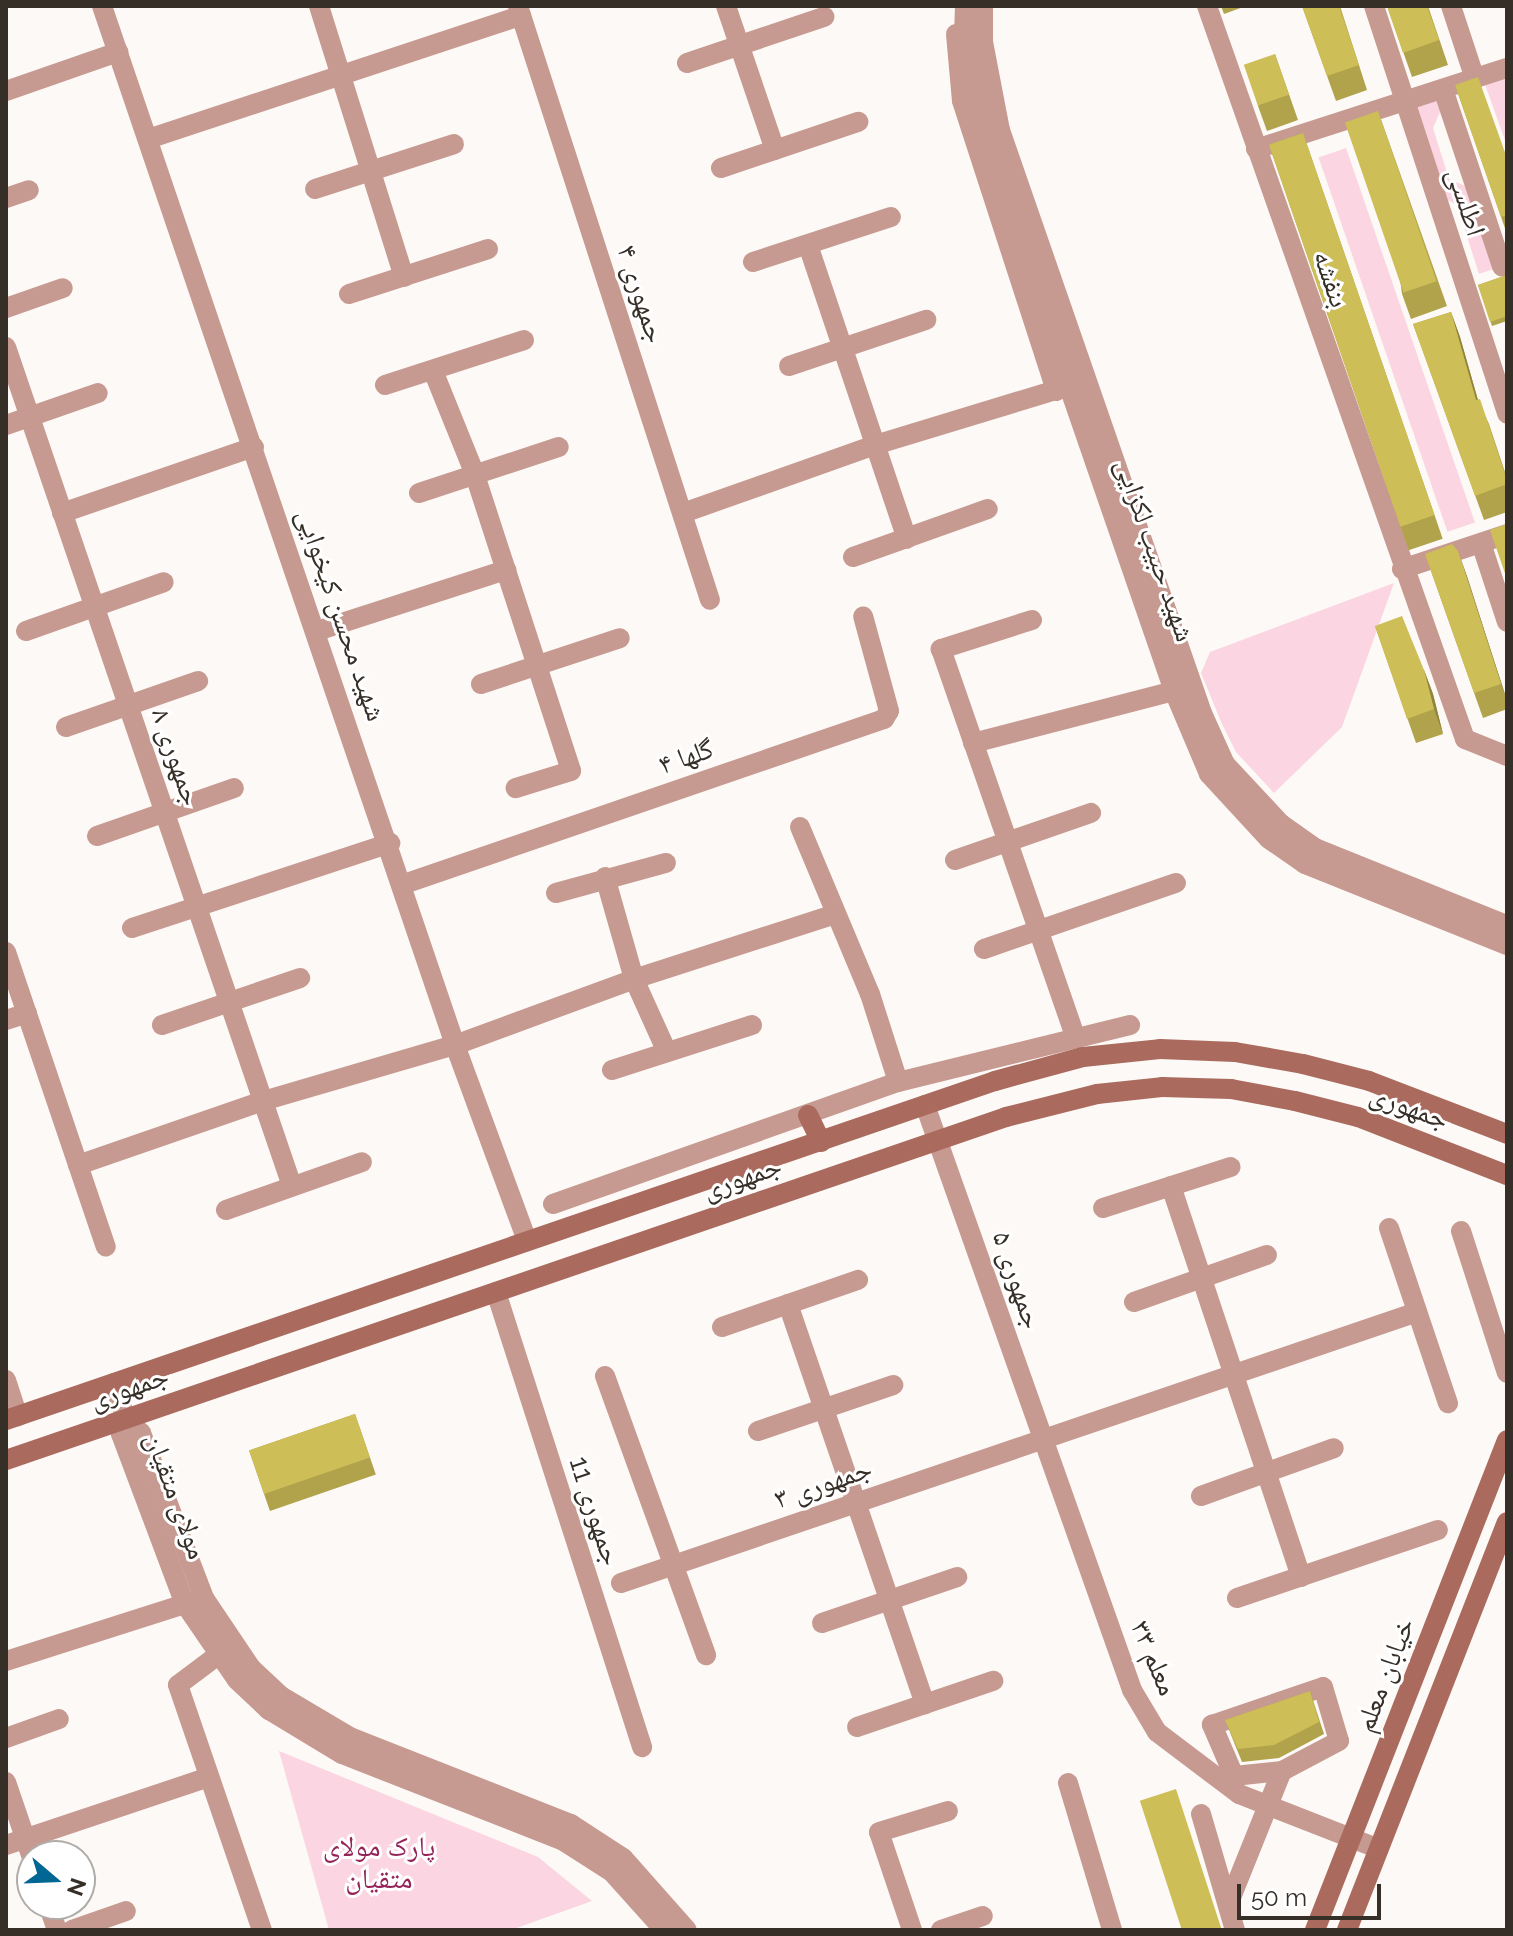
<!DOCTYPE html>
<html>
<head>
<meta charset="utf-8">
<style>
	body { margin:0 }
	#map { position:relative; width:1513px; height:1936px; overflow:hidden; background:#fdf9f6; font-family:Raleway,"Noto Naskh Arabic",sans-serif }
	div>[style] { position:absolute }
	[style*='--x'] { left:calc(var(--x)*1px); top:calc(var(--y)*1px); width:calc(var(--w)*1px); rotate:calc(var(--a)*1deg) }
	.green>* { inset:0; background:#fbd5e1; transform-origin:0 0 }
	.minor>* { height:20px; margin:-10px; padding:0 10px; transform-origin:10px; border-radius:10px; background:#c79a91 }
	.tertiary>* { height:20px; margin:-10px; padding:0 10px; transform-origin:10px; border-radius:10px; background:#c79a91 }
	.secondary>* { height:20px; margin:-10px; padding:0 10px; transform-origin:10px; border-radius:10px; background:#aa6b5e }
	.wall>* { inset:0; background:#b0a34c; transform-origin:0 0 }
	.shaded-wall>* { inset:0; background:#90853e }
	.building>* { inset:0; background:#cdbe58; transform-origin:0 0 }
	span { translate:-50% -50%; white-space:nowrap; text-align:center; line-height:1.15; -webkit-text-stroke:6px #fff; paint-order:stroke }
	.street-label { font-size:28px; color:#362f28 }
	.park-label { font-size:28px; color:#952558 }
	.frame { position:absolute; inset:0; border:8px solid #362f28; pointer-events:none }
	.north { position:absolute; left:16px; top:1840px; width:80px; height:80px; box-sizing:border-box; background:#fff; border:2px solid #afaca9; border-radius:50%; rotate:109deg; font-size:22px; font-weight:700; line-height:32px; text-align:center; color:#362f28 }
	.north::after { content:''; display:block; margin:auto; width:28px; height:36px; background:#006694; clip-path:polygon(50% 0,100% 100%,50% 72%,0 100%) }
	.scale { position:absolute; left:1237px; top:1884px; width:144px; height:36px; box-sizing:border-box; border:4px solid #362f28; border-top:0; padding-left:10px; font-size:24px; line-height:28px; white-space:nowrap; color:#362f28; -webkit-text-stroke:6px #fff; paint-order:stroke }
</style>
</head>
<body>
<div id="map">
	<div class="green">
		<div style="clip-path:polygon(1507px 68px,1507px 146px,1482px 76px)"></div>
		<div style="clip-path:polygon(1446px 98px,1433px 128px,1449px 179px,1477px 191px,1502px 266px,1479px 274px,1457px 205px,1434px 193px,1404px 102px)"></div>
		<div style="left:1346px;top:148px;width:396px;height:29px;rotate:71deg"></div>
		<div style="clip-path:polygon(1394px 583px,1342px 727px,1274px 793px,1236px 752px,1222px 724px,1201px 673px,1210px 652px)"></div>
		<div style="clip-path:polygon(279px 1751px,538px 1857px,592px 1901px,511px 1930px,329px 1930px)"></div>
	</div>
	<div class="minor">
		<div style="--x:319;--y:6;--w:284;--a:72.6"></div>
		<div style="--x:518;--y:6;--w:624;--a:72.09"></div>
		<div style="--x:726;--y:6;--w:152;--a:71.2"></div>
		<div style="--x:1207;--y:6;--w:777;--a:70.61"></div>
		<div style="--x:1465;--y:739;--w:45;--a:22"></div>
		<div style="--x:1374;--y:6;--w:429;--a:71.9"></div>
		<div style="--x:1451;--y:6;--w:77;--a:71.8"></div>
		<div style="--x:956;--y:34;--w:67;--a:84.9"></div>
		<div style="--x:962;--y:101;--w:305;--a:72"></div>
		<div style="--x:687;--y:63;--w:145;--a:-18.6"></div>
		<div style="--x:1443;--y:89;--w:187;--a:71.6"></div>
		<div style="--x:6;--y:91;--w:119;--a:-19.2"></div>
		<div style="--x:148;--y:139;--w:393;--a:-18.3"></div>
		<div style="--x:1256;--y:149;--w:264;--a:-17.9"></div>
		<div style="--x:721;--y:168;--w:145;--a:-18.6"></div>
		<div style="--x:315;--y:189;--w:146;--a:-17.9"></div>
		<div style="--x:6;--y:198;--w:24;--a:-19"></div>
		<div style="--x:808;--y:245;--w:310;--a:71.4"></div>
		<div style="--x:753;--y:262;--w:145;--a:-18.1"></div>
		<div style="--x:349;--y:294;--w:146;--a:-17.9"></div>
		<div style="--x:6;--y:308;--w:60;--a:-19.3"></div>
		<div style="--x:6;--y:347;--w:886;--a:71.18"></div>
		<div style="--x:789;--y:366;--w:145;--a:-18.6"></div>
		<div style="--x:434;--y:373;--w:107;--a:68"></div>
		<div style="--x:474;--y:472;--w:314;--a:72"></div>
		<div style="--x:571;--y:771;--w:58;--a:162.8"></div>
		<div style="--x:385;--y:385;--w:146;--a:-17.9"></div>
		<div style="--x:6;--y:425;--w:97;--a:-19.2"></div>
		<div style="--x:419;--y:493;--w:147;--a:-18.2"></div>
		<div style="--x:62;--y:513;--w:203;--a:-19"></div>
		<div style="--x:683;--y:513;--w:204;--a:-19.5"></div>
		<div style="--x:875;--y:445;--w:220;--a:-16.9"></div>
		<div style="--x:1481;--y:543;--w:83;--a:71.8"></div>
		<div style="--x:853;--y:557;--w:143;--a:-19.6"></div>
		<div style="--x:1402;--y:569;--w:111;--a:-18.4"></div>
		<div style="--x:1032;--y:620;--w:96;--a:162.3"></div>
		<div style="--x:941;--y:649;--w:410;--a:70.9"></div>
		<div style="--x:26;--y:631;--w:146;--a:-19.5"></div>
		<div style="--x:317;--y:631;--w:199;--a:-17.9"></div>
		<div style="--x:481;--y:684;--w:146;--a:-18.3"></div>
		<div style="--x:66;--y:727;--w:140;--a:-19.2"></div>
		<div style="--x:973;--y:743;--w:208;--a:-14.5"></div>
		<div style="--x:800;--y:827;--w:181;--a:67.3"></div>
		<div style="--x:870;--y:994;--w:92;--a:72.3"></div>
		<div style="--x:97;--y:836;--w:145;--a:-19.3"></div>
		<div style="--x:955;--y:860;--w:144;--a:-19.1"></div>
		<div style="--x:605;--y:877;--w:106;--a:74.1"></div>
		<div style="--x:634;--y:979;--w:80;--a:65.7"></div>
		<div style="--x:404;--y:884;--w:508;--a:-18.97"></div>
		<div style="--x:884;--y:719;--w:9;--a:-58"></div>
		<div style="--x:889;--y:711;--w:98;--a:-105.3"></div>
		<div style="--x:556;--y:893;--w:114;--a:-15.3"></div>
		<div style="--x:132;--y:928;--w:272;--a:-18.2"></div>
		<div style="--x:984;--y:949;--w:203;--a:-19"></div>
		<div style="--x:6;--y:952;--w:311;--a:71.3"></div>
		<div style="--x:6;--y:1020;--w:22;--a:-18"></div>
		<div style="--x:162;--y:1025;--w:146;--a:-18.8"></div>
		<div style="--x:612;--y:1070;--w:147;--a:-17.8"></div>
		<div style="--x:78;--y:1165;--w:196;--a:-19.1"></div>
		<div style="--x:263;--y:1101;--w:200;--a:-16.3"></div>
		<div style="--x:455;--y:1045;--w:191;--a:-20.2"></div>
		<div style="--x:634;--y:979;--w:211;--a:-17.9"></div>
		<div style="--x:1171;--y:1186;--w:412;--a:71.6"></div>
		<div style="--x:553;--y:1204;--w:366;--a:-19.5"></div>
		<div style="--x:898;--y:1082;--w:239;--a:-13.8"></div>
		<div style="--x:1103;--y:1208;--w:134;--a:-17.8"></div>
		<div style="--x:226;--y:1210;--w:144;--a:-19.4"></div>
		<div style="--x:1389;--y:1228;--w:185;--a:71.4"></div>
		<div style="--x:1461;--y:1231;--w:149;--a:72.1"></div>
		<div style="--x:496;--y:1292;--w:478;--a:72.2"></div>
		<div style="--x:1134;--y:1302;--w:141;--a:-19.5"></div>
		<div style="--x:788;--y:1304;--w:423;--a:71.1"></div>
		<div style="--x:722;--y:1327;--w:144;--a:-19.1"></div>
		<div style="--x:605;--y:1376;--w:297;--a:70.1"></div>
		<div style="--x:6;--y:1380;--w:38;--a:72"></div>
		<div style="--x:758;--y:1431;--w:143;--a:-18.8"></div>
		<div style="--x:1201;--y:1496;--w:141;--a:-19.8"></div>
		<div style="--x:621;--y:1583;--w:841;--a:-18.8"></div>
		<div style="--x:1237;--y:1598;--w:212;--a:-18.7"></div>
		<div style="--x:822;--y:1623;--w:143;--a:-18.8"></div>
		<div style="--x:218;--y:1655;--w:50;--a:143.1"></div>
		<div style="--x:178;--y:1685;--w:259;--a:71.1"></div>
		<div style="--x:6;--y:1661;--w:204;--a:-17.7"></div>
		<div style="--x:1323;--y:1687;--w:56;--a:73.5"></div>
		<div style="--x:1339;--y:1741;--w:64;--a:152.2"></div>
		<div style="--x:1282;--y:1771;--w:48;--a:174.1"></div>
		<div style="--x:1234;--y:1776;--w:56;--a:-113.3"></div>
		<div style="--x:1212;--y:1725;--w:117;--a:-18.9"></div>
		<div style="--x:857;--y:1727;--w:144;--a:-18.7"></div>
		<div style="--x:6;--y:1738;--w:56;--a:-19.7"></div>
		<div style="--x:6;--y:1782;--w:80;--a:71.1"></div>
		<div style="--x:1068;--y:1783;--w:153;--a:73.3"></div>
		<div style="--x:1201;--y:1814;--w:121;--a:73.7"></div>
		<div style="--x:6;--y:1845;--w:214;--a:-18.5"></div>
		<div style="--x:48;--y:1904;--w:28;--a:71"></div>
		<div style="--x:1228;--y:1905;--w:144;--a:-68.1"></div>
		<div style="--x:72;--y:1930;--w:57;--a:-19.4"></div>
		<div style="--x:912;--y:1930;--w:103;--a:-108.6"></div>
		<div style="--x:879;--y:1832;--w:72;--a:-16.9"></div>
		<div style="--x:941;--y:1930;--w:44;--a:-18.4"></div>
	</div>
	<div class="tertiary">
		<div style="--x:102;--y:6;--w:1097;--a:71.23"></div>
		<div style="--x:455;--y:1045;--w:209;--a:69.8"></div>
		<div style="--x:965;--y:6;--w:37;--a:92"></div>
		<div style="--x:964;--y:43;--w:94;--a:78.9"></div>
		<div style="--x:982;--y:135;--w:588;--a:70.95"></div>
		<div style="--x:1174;--y:691;--w:90;--a:67.1"></div>
		<div style="--x:1209;--y:774;--w:88;--a:47.3"></div>
		<div style="--x:1269;--y:839;--w:44;--a:34.8"></div>
		<div style="--x:1305;--y:864;--w:218;--a:21.9"></div>
		<div style="--x:983;--y:6;--w:36;--a:90"></div>
		<div style="--x:983;--y:42;--w:90;--a:79.1"></div>
		<div style="--x:1000;--y:130;--w:617;--a:70.89"></div>
		<div style="--x:1202;--y:713;--w:56;--a:65.7"></div>
		<div style="--x:1225;--y:764;--w:82;--a:47"></div>
		<div style="--x:1281;--y:824;--w:42;--a:35.2"></div>
		<div style="--x:1315;--y:848;--w:207;--a:21.9"></div>
		<div style="--x:925;--y:1105;--w:621;--a:70.51"></div>
		<div style="--x:1132;--y:1690;--w:49;--a:59.2"></div>
		<div style="--x:1157;--y:1732;--w:103;--a:37.1"></div>
		<div style="--x:1239;--y:1794;--w:150;--a:21.4"></div>
		<div style="--x:114;--y:1383;--w:38;--a:72"></div>
		<div style="--x:126;--y:1419;--w:21;--a:43"></div>
		<div style="--x:141;--y:1433;--w:177;--a:69.1"></div>
		<div style="--x:204;--y:1598;--w:84;--a:56.1"></div>
		<div style="--x:251;--y:1668;--w:41;--a:43"></div>
		<div style="--x:281;--y:1696;--w:80;--a:30.7"></div>
		<div style="--x:350;--y:1737;--w:238;--a:21.5"></div>
		<div style="--x:571;--y:1824;--w:62;--a:33.2"></div>
		<div style="--x:623;--y:1858;--w:96;--a:48.4"></div>
		<div style="--x:126;--y:1419;--w:16;--a:108"></div>
		<div style="--x:121;--y:1434;--w:182;--a:69.4"></div>
		<div style="--x:185;--y:1604;--w:92;--a:55.6"></div>
		<div style="--x:237;--y:1680;--w:44;--a:43.2"></div>
		<div style="--x:269;--y:1710;--w:85;--a:31.1"></div>
		<div style="--x:342;--y:1754;--w:236;--a:21.4"></div>
		<div style="--x:562;--y:1840;--w:59;--a:32.6"></div>
		<div style="--x:612;--y:1872;--w:78;--a:48.1"></div>
	</div>
	<div class="secondary">
		<div style="--x:808;--y:1115;--w:30;--a:64"></div>
		<div style="--x:6;--y:1420;--w:1045;--a:-18.92"></div>
		<div style="--x:995;--y:1081;--w:91;--a:-15.3"></div>
		<div style="--x:1083;--y:1057;--w:77;--a:-5.9"></div>
		<div style="--x:1160;--y:1049;--w:75;--a:2.3"></div>
		<div style="--x:1235;--y:1052;--w:69;--a:10"></div>
		<div style="--x:1303;--y:1064;--w:68;--a:14.4"></div>
		<div style="--x:1369;--y:1081;--w:148;--a:21"></div>
		<div style="--x:6;--y:1460;--w:1057;--a:-18.93"></div>
		<div style="--x:1006;--y:1117;--w:94;--a:-14.2"></div>
		<div style="--x:1097;--y:1094;--w:65;--a:-6.1"></div>
		<div style="--x:1162;--y:1087;--w:69;--a:1.7"></div>
		<div style="--x:1231;--y:1089;--w:65;--a:10.6"></div>
		<div style="--x:1295;--y:1101;--w:65;--a:14.3"></div>
		<div style="--x:1358;--y:1117;--w:160;--a:21.3"></div>
		<div style="--x:1315;--y:1930;--w:526;--a:-68.6"></div>
		<div style="--x:1347;--y:1930;--w:438;--a:-68.6"></div>
	</div>
	<div class="wall">
		<div style="clip-path:polygon(1221px 6px,1246px 6px,1224px 14px)"></div>
		<div style="clip-path:polygon(1302px 6px,1340px 6px,1367px 90px,1336px 101px)"></div>
		<div style="clip-path:polygon(1387px 6px,1428px 6px,1448px 65px,1412px 77px)"></div>
		<div style="clip-path:polygon(1275px 54px,1298px 120px,1267px 131px,1258px 106px)"></div>
		<div style="clip-path:polygon(1455px 85px,1507px 158px,1507px 234px)"></div>
		<div style="clip-path:polygon(1378px 111px,1447px 306px,1411px 319px,1402px 294px)"></div>
		<div style="left:1303px;top:133px;width:429px;height:36px;rotate:71deg"></div>
		<div style="clip-path:polygon(1507px 275px,1507px 321px,1492px 326px,1478px 285px)"></div>
		<div style="clip-path:polygon(1451px 312px,1460px 337px,1478px 400px,1489px 424px,1507px 478px,1507px 512px,1484px 520px,1413px 324px)"></div>
		<div style="clip-path:polygon(1458px 551px,1507px 700px,1507px 709px,1483px 718px,1425px 554px)"></div>
		<div style="clip-path:polygon(1375px 626px,1424px 670px,1433px 694px,1443px 734px,1416px 743px)"></div>
		<div style="left:355px;top:1414px;width:64px;height:112px;rotate:71deg"></div>
		<div style="clip-path:polygon(1310px 1691px,1324px 1734px,1279px 1758px,1242px 1762px,1225px 1720px)"></div>
	</div>
	<div class="shaded-wall">
		<div style="clip-path:polygon(1451px 312px,1460px 337px,1485px 425px,1476px 400px)"></div>
		<div style="clip-path:polygon(1458px 551px,1467px 576px,1507px 701px,1501px 684px)"></div>
		<div style="clip-path:polygon(1424px 670px,1433px 694px,1443px 734px,1434px 709px)"></div>
	</div>
	<div class="building">
		<div style="clip-path:polygon(1302px 6px,1339px 6px,1359px 65px,1327px 76px)"></div>
		<div style="clip-path:polygon(1387px 6px,1427px 6px,1439px 40px,1403px 53px)"></div>
		<div style="left:1275px;top:54px;width:43px;height:33px;rotate:71deg"></div>
		<div style="clip-path:polygon(1478px 77px,1507px 158px,1507px 215px,1501px 217px,1455px 85px)"></div>
		<div style="left:1378px;top:111px;width:180px;height:35px;rotate:71deg"></div>
		<div style="left:1303px;top:133px;width:404px;height:36px;rotate:71deg"></div>
		<div style="clip-path:polygon(1507px 275px,1507px 316px,1490px 322px,1478px 285px)"></div>
		<div style="clip-path:polygon(1451px 312px,1476px 400px,1480px 399px,1507px 480px,1507px 484px,1475px 496px,1413px 324px)"></div>
		<div style="clip-path:polygon(1507px 524px,1507px 579px,1490px 530px)"></div>
		<div style="clip-path:polygon(1452px 544px,1458px 551px,1501px 684px,1474px 693px,1425px 554px)"></div>
		<div style="clip-path:polygon(1402px 616px,1424px 670px,1434px 709px,1407px 719px,1375px 626px)"></div>
		<div style="left:355px;top:1414px;width:46px;height:112px;rotate:71deg"></div>
		<div style="clip-path:polygon(1310px 1691px,1319px 1722px,1274px 1745px,1238px 1749px,1225px 1720px)"></div>
		<div style="left:1176px;top:1789px;width:149px;height:38px;rotate:72deg"></div>
	</div>
	<div class="street-label">
		<span style="left:1466px;top:202px;rotate:72deg">اطلسی</span>
		<span style="left:1331px;top:279px;rotate:71deg">بنفشه</span>
		<span style="left:641px;top:294px;rotate:72deg">جمهوری ۴</span>
		<span style="left:1155px;top:550px;rotate:71deg">شهید حبیب لکزایی</span>
		<span style="left:341px;top:615px;rotate:71deg">شهید محسن کیخوایی</span>
		<span style="left:176px;top:757px;rotate:71deg">جمهوری ۸</span>
		<span style="left:686px;top:757px;rotate:-19deg">گلها ۴</span>
		<span style="left:1409px;top:1107px;rotate:20deg">جمهوری</span>
		<span style="left:742px;top:1178px;rotate:-19deg">جمهوری</span>
		<span style="left:1017px;top:1280px;rotate:71deg">جمهوری ۵</span>
		<span style="left:129px;top:1388px;rotate:-19deg">جمهوری</span>
		<span style="left:823px;top:1484px;rotate:-19deg">جمهوری ۳</span>
		<span style="left:176px;top:1496px;rotate:70deg">مولای متقیان</span>
		<span style="left:595px;top:1511px;rotate:72deg">جمهوری 11</span>
		<span style="left:1154px;top:1658px;rotate:67deg">معلم ۳۳</span>
		<span style="left:1385px;top:1675px;rotate:-69deg">خیابان معلم</span>
	</div>
	<div class="park-label">
		<span style="left:379px;top:1863px">پارک مولای<br>متقیان</span>
	</div>
	<div class="frame"></div>
	<div class="north">N</div>
	<div class="scale">50 m</div>
</div>
</body>
</html>
